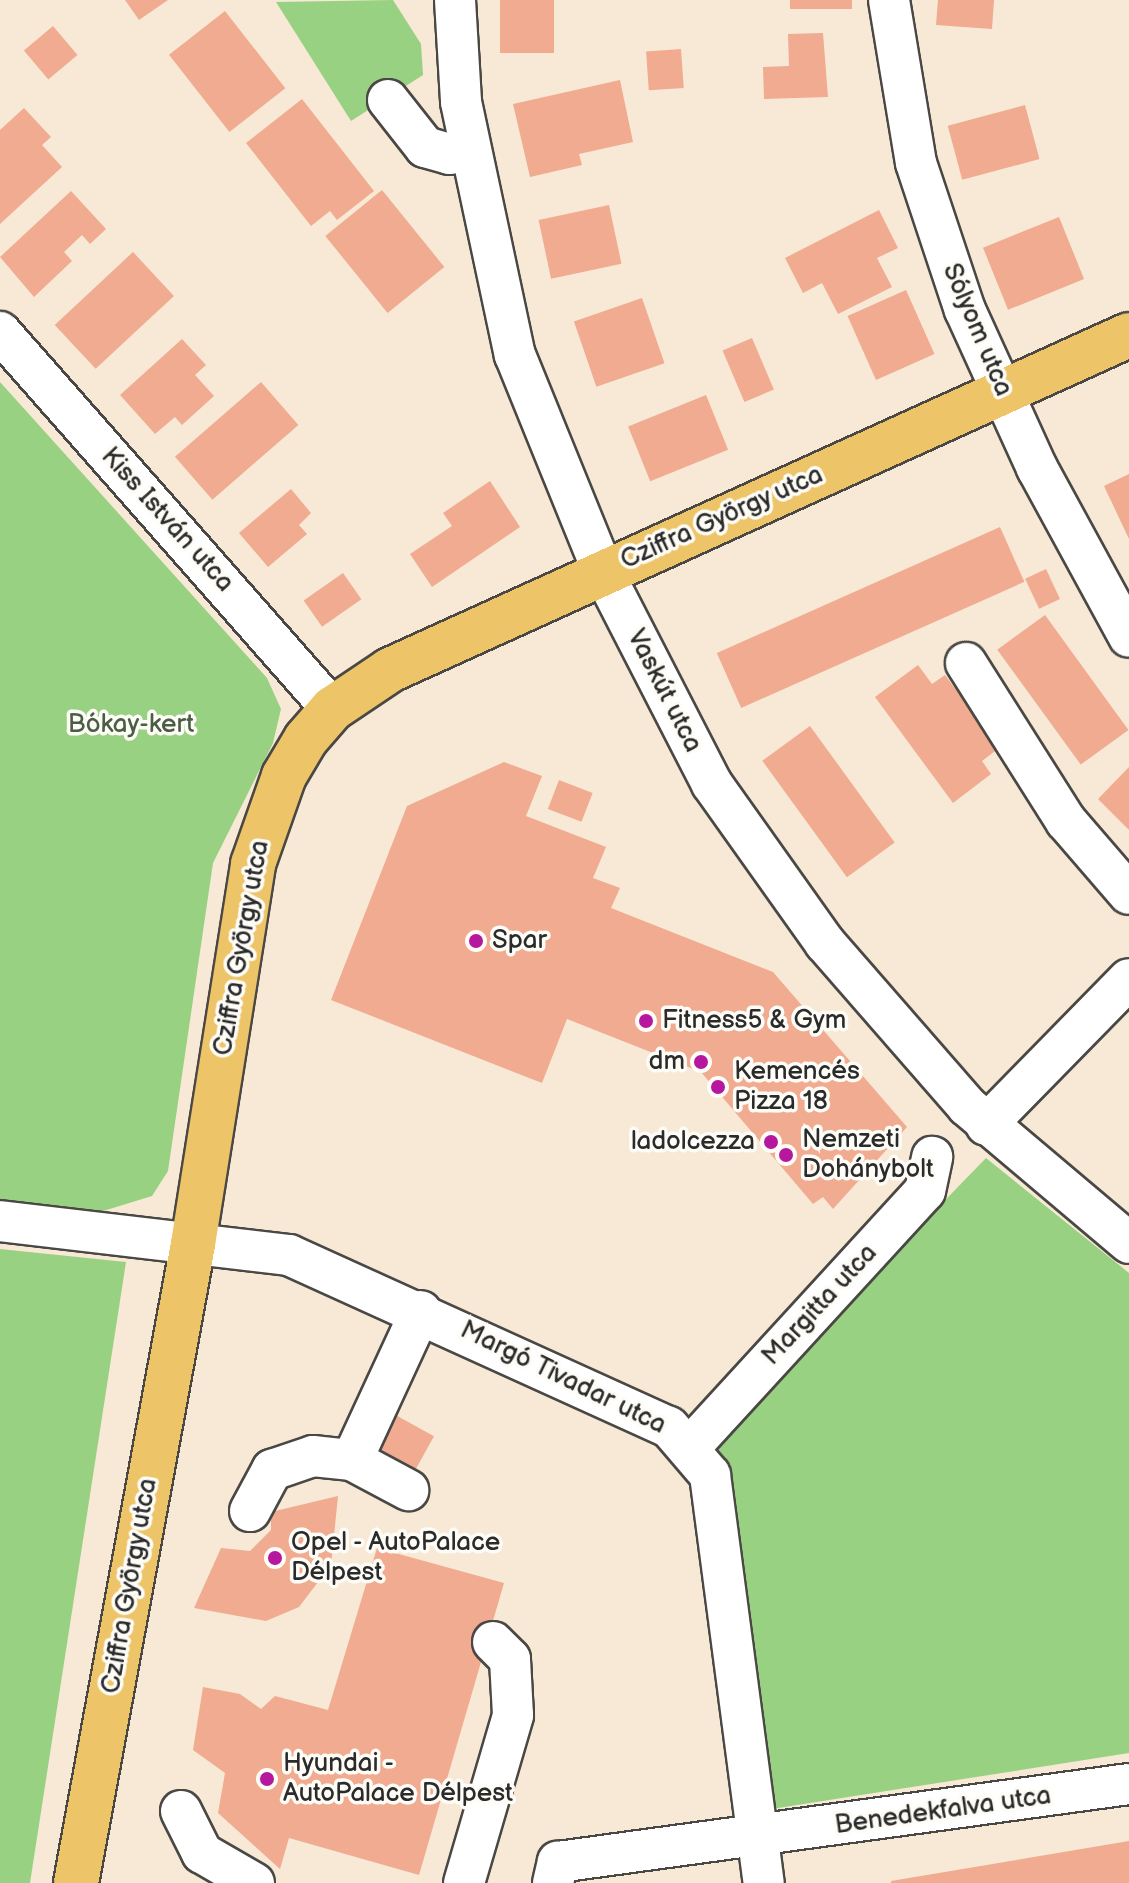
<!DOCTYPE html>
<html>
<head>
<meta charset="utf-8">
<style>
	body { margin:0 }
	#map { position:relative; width:1129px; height:1883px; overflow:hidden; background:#f7e9d5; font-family:"Balsamiq Sans",sans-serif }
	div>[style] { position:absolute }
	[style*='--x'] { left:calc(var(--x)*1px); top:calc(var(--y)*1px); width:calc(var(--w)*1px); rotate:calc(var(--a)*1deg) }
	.green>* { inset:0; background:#99d183 }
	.building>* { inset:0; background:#f0ab90; transform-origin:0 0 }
	.roads { filter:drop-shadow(2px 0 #4a4844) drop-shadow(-2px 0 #4a4844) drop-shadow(0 2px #4a4844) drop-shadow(0 -2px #4a4844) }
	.minor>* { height:40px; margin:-20px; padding:0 20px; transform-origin:20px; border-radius:20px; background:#fff }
	.major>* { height:44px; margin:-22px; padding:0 22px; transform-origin:22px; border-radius:22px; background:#eec469 }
	.dots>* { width:22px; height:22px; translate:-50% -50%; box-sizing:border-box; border:4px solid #fdfcf7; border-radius:50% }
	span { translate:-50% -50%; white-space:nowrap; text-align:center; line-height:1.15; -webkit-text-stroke:7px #fdfcf7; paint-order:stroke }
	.street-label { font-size:26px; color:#2b2b2b }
	.park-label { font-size:26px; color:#4c5d45 }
	.poi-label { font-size:26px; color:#2b2b2b }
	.left { translate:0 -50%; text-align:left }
	.right { translate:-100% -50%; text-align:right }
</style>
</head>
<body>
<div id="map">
	<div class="green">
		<div style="clip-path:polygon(393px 0,421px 44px,423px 75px,351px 121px,276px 2px)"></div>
		<div style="clip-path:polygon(0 382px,267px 678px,281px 709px,273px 743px,213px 863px,168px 1171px,152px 1196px,77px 1219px,0 1208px)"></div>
		<div style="clip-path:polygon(986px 1158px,1129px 1273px,1129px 1753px,753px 1812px,698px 1455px)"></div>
		<div style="clip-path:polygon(0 1249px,126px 1262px,30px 1883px,0 1883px)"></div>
	</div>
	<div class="building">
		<div style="clip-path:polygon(125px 0,168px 0,139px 20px)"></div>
		<div style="left:500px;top:0;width:54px;height:53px"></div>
		<div style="left:790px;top:0;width:62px;height:9px"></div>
		<div style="clip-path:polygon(938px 0,994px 0,992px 29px,936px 25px)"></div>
		<div style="left:225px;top:11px;width:98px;height:71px;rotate:52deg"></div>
		<div style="left:53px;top:26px;width:38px;height:38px;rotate:50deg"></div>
		<div style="clip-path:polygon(823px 33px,828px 97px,764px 99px,763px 67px,789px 66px,788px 34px)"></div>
		<div style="left:681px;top:49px;width:39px;height:35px;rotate:86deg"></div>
		<div style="clip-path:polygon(620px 80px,633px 142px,579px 154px,582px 165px,530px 177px,513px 104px)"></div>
		<div style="clip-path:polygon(302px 99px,374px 191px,337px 220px,330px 211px,311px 226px,246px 143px)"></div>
		<div style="left:1025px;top:105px;width:56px;height:80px;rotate:75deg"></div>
		<div style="clip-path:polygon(24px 108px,51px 137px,42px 145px,62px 167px,0 224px,0 130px)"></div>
		<div style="left:382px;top:190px;width:99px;height:73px;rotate:51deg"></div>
		<div style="clip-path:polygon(71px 191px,106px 229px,90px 244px,82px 235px,64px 252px,72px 261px,34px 297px,0 257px)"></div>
		<div style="left:609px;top:205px;width:60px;height:72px;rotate:78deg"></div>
		<div style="clip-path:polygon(879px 210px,898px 248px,877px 258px,892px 287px,838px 314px,822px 283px,803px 293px,785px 258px)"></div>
		<div style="left:1059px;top:217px;width:67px;height:82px;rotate:68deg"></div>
		<div style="left:133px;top:252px;width:60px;height:107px;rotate:47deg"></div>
		<div style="left:906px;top:290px;width:70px;height:64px;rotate:66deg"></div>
		<div style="left:642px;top:298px;width:69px;height:72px;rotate:71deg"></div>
		<div style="left:752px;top:338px;width:56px;height:32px;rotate:67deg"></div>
		<div style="clip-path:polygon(182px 339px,206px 365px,195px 375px,214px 396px,182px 425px,175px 417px,155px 434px,120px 395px)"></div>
		<div style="left:261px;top:382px;width:57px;height:114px;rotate:49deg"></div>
		<div style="left:706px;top:395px;width:59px;height:84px;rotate:68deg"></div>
		<div style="clip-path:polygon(1129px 474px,1129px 539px,1104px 486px)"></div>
		<div style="clip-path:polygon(490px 481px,520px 527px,432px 587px,410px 554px,452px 526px,443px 513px)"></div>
		<div style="clip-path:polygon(291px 489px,311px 513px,299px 525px,307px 534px,268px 567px,239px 533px)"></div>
		<div style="left:1000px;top:527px;width:60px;height:310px;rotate:66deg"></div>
		<div style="left:1046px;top:569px;width:33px;height:23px;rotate:65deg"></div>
		<div style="left:343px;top:573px;width:32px;height:48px;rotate:55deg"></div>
		<div style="left:1045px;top:615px;width:142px;height:59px;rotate:54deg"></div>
		<div style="clip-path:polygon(918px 665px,932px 684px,945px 675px,999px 748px,982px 761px,991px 774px,953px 803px,875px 697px)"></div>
		<div style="left:810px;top:726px;width:144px;height:59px;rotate:54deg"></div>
		<div style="clip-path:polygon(504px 762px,542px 776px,526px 816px,606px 847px,593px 878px,620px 888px,611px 908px,773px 972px,907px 1127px,833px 1209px,823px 1197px,813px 1204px,701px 1072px,567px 1019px,542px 1083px,331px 1000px,407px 806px)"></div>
		<div style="clip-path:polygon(1129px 767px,1129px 830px,1098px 799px)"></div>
		<div style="left:559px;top:780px;width:36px;height:31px;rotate:21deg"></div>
		<div style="left:392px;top:1413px;width:48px;height:38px;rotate:29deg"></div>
		<div style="clip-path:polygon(338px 1496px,331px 1565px,299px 1607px,266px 1621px,194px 1608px,221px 1548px,250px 1551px,271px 1530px,271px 1512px)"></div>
		<div style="clip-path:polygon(377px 1548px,504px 1583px,419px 1875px,289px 1838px,280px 1869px,218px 1813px,225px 1773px,193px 1750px,203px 1687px,240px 1694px,261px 1709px,275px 1696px,328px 1710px)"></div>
		<div style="clip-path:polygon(1129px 1841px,1129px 1883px,891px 1883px,891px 1881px)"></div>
	</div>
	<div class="roads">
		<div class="minor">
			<div style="--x:455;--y:0;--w:102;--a:86.6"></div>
			<div style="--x:461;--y:102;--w:259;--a:78"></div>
			<div style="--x:515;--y:355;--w:234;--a:67.9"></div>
			<div style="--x:603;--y:572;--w:238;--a:62.8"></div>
			<div style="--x:712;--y:784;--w:195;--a:54.6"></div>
			<div style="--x:825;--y:943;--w:216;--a:48.9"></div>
			<div style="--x:967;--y:1106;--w:212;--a:40.2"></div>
			<div style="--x:889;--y:0;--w:165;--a:80.6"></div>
			<div style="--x:916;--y:163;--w:155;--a:71.6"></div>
			<div style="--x:965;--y:310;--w:174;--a:65.5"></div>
			<div style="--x:1037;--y:468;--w:192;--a:61.4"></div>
			<div style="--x:388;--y:100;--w:60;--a:51.8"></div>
			<div style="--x:425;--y:147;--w:25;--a:16"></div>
			<div style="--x:449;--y:154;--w:21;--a:-11"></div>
			<div style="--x:0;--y:332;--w:502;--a:48.63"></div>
			<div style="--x:966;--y:663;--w:187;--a:57.7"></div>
			<div style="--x:1066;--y:821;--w:96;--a:49.2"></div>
			<div style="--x:986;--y:1125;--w:204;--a:-45.6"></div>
			<div style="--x:0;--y:1221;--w:291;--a:6.7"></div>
			<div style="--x:289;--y:1255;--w:417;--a:24.4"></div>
			<div style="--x:669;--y:1427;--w:63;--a:49.5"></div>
			<div style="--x:710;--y:1475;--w:412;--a:82.5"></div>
			<div style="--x:691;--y:1446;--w:346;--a:-47.5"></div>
			<div style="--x:925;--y:1191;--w:35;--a:-78"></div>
			<div style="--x:352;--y:1460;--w:164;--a:-65.2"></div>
			<div style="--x:250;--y:1511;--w:47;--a:-61.8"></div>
			<div style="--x:272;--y:1470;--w:43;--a:-18.9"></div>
			<div style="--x:313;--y:1456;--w:39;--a:6"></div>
			<div style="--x:352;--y:1460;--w:64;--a:28.2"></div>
			<div style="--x:181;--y:1811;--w:47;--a:63.4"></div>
			<div style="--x:202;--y:1853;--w:60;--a:30"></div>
			<div style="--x:464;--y:1883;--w:175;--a:-73.7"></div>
			<div style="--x:513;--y:1715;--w:56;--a:-93.1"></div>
			<div style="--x:510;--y:1659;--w:24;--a:-135"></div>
			<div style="--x:553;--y:1883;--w:22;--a:-77"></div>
			<div style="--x:558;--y:1862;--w:576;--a:-7.78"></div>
		</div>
		<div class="major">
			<div style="--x:76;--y:1883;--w:650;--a:-79.62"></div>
			<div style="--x:193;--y:1244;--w:385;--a:-81"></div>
			<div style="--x:253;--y:864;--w:93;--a:-70.6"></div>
			<div style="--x:284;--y:776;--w:43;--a:-59.3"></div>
			<div style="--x:306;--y:739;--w:40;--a:-49"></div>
			<div style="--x:332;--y:709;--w:70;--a:-33.9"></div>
			<div style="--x:390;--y:670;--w:811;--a:-24.39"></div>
		</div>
	</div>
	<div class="dots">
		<div style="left:476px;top:941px;background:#b5179e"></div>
		<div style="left:646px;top:1021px;background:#b5179e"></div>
		<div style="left:701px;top:1062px;background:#b5179e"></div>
		<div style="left:718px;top:1087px;background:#b5179e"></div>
		<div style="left:771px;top:1142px;background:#b5179e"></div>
		<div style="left:786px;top:1155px;background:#b5179e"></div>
		<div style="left:275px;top:1558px;background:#b5179e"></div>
		<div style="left:267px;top:1779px;background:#b5179e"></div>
	</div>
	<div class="street-label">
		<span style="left:977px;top:330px;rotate:67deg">Sólyom utca</span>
		<span style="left:722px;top:518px;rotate:-24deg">Cziffra György utca</span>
		<span style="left:167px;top:520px;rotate:48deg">Kiss István utca</span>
		<span style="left:664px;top:691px;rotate:63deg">Vaskút utca</span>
		<span style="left:242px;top:948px;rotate:-80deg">Cziffra György utca</span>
		<span style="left:820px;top:1305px;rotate:-47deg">Margitta utca</span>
		<span style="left:563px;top:1378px;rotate:26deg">Margó Tivadar utca</span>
		<span style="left:130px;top:1586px;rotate:-80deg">Cziffra György utca</span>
		<span style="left:943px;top:1811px;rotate:-8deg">Benedekfalva utca</span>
	</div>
	<div class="park-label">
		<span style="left:131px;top:725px">Bókay-kert</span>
	</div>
	<div class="poi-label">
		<span class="left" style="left:492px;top:941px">Spar</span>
		<span class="left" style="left:662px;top:1021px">Fitness5 &amp; Gym</span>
		<span class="right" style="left:685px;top:1062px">dm</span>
		<span class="left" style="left:734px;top:1087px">Kemencés<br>Pizza 18</span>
		<span class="left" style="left:802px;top:1155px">Nemzeti<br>Dohánybolt</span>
		<span class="right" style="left:755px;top:1142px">ladolcezza</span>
		<span class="left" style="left:291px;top:1558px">Opel - AutoPalace<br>Délpest</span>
		<span class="left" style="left:283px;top:1779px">Hyundai -<br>AutoPalace Délpest</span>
	</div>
</div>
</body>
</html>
